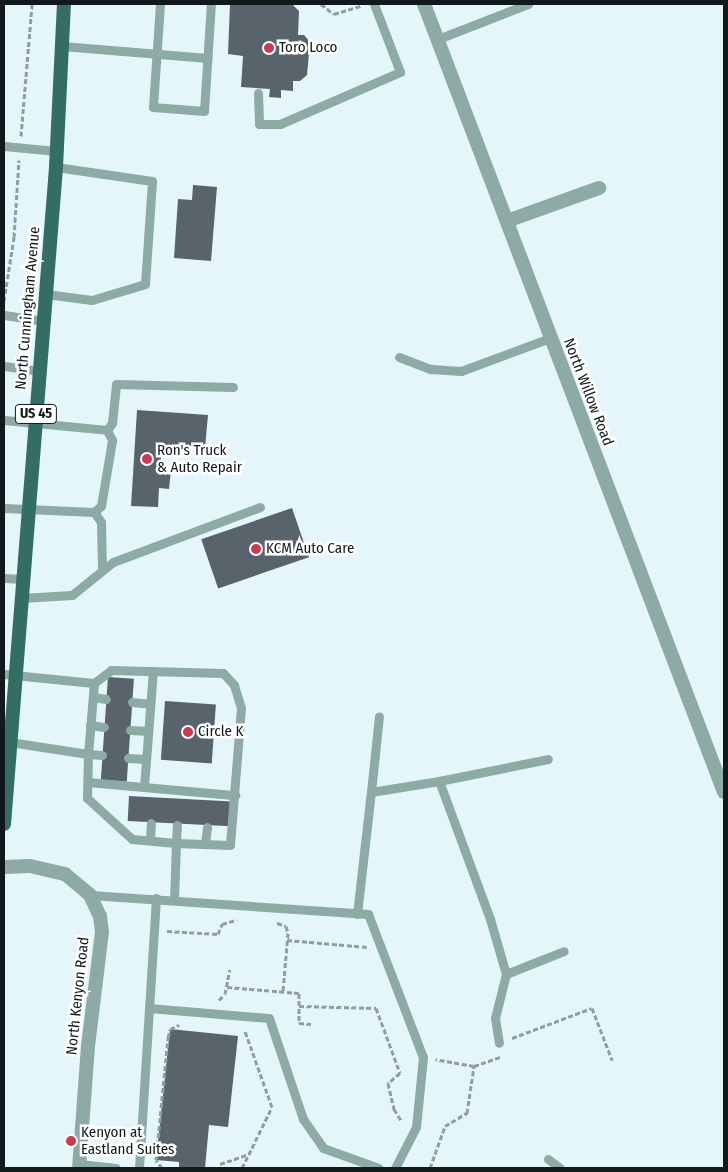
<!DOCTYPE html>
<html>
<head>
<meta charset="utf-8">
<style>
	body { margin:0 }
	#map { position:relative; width:728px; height:1172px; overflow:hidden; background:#e4f6fa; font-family:"Fira Sans Condensed",sans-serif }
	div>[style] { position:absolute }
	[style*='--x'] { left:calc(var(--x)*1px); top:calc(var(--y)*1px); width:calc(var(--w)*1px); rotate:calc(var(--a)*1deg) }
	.building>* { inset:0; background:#59636c; transform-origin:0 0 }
	.path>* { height:3px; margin-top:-1.5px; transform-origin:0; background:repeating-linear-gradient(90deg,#919ea1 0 5px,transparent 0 7.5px) }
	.service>* { height:9px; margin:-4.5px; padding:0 4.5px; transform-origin:4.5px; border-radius:4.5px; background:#8daaa4 }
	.minor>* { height:14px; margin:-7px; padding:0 7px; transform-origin:7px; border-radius:7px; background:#8daaa4 }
	.primary>* { height:14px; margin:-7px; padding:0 7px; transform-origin:7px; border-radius:7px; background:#336d63 }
	.dots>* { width:14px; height:14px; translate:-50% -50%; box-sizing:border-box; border:2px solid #fff; border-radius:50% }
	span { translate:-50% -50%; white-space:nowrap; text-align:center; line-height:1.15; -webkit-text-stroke:5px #fff; paint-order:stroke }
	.shield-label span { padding:1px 4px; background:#fff; border:1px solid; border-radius:4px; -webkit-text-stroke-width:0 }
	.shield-label { font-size:14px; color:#12191a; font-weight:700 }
	.poi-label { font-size:15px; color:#12191a }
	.left { translate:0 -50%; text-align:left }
	.street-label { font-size:15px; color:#12191a }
	.frame { position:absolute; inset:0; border:5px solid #12191a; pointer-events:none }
</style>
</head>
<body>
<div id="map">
	<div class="building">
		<div style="clip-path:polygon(230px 4px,292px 4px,299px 11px,298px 35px,304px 35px,310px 42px,307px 75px,300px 81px,293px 81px,293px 91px,281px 90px,281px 98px,269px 97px,270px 89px,241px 87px,243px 56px,228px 54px)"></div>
		<div style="clip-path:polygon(193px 185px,217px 187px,211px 261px,174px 258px,178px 199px,192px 200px)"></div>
		<div style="clip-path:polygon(137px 410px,208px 415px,205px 448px,162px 445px,160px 470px,171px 470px,169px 489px,159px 488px,158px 507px,131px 506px)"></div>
		<div style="left:292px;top:508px;width:52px;height:96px;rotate:71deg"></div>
		<div style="left:108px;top:677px;width:26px;height:103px;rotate:4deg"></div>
		<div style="left:165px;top:701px;width:51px;height:59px;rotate:4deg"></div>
		<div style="left:129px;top:796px;width:103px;height:25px;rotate:3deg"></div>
		<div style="clip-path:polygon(170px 1029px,238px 1036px,228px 1127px,209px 1125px,205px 1168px,179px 1168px,179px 1162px,156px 1160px)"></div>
	</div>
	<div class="path">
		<div style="--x:321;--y:4;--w:16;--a:38"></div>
		<div style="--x:334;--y:14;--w:28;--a:-17"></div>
		<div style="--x:21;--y:136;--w:132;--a:-85.2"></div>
		<div style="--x:4;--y:301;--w:65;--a:-81.1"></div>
		<div style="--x:14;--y:237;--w:77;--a:-86.3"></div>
		<div style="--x:277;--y:923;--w:9;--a:18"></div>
		<div style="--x:286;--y:926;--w:7;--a:74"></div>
		<div style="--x:288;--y:933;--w:58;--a:94.9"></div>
		<div style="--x:167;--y:931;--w:51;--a:3.4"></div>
		<div style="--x:218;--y:934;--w:11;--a:-68"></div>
		<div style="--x:222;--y:924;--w:15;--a:-16"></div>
		<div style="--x:287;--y:940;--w:80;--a:5"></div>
		<div style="--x:227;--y:987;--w:72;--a:4.8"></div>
		<div style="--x:299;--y:993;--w:30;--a:90"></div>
		<div style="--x:299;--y:1023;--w:12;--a:5"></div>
		<div style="--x:219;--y:1000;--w:8;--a:-45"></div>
		<div style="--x:225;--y:994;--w:25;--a:-79"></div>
		<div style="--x:299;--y:1006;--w:77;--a:1.5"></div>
		<div style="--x:376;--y:1008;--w:69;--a:69.7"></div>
		<div style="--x:400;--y:1073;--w:16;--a:140"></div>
		<div style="--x:388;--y:1083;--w:27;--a:77"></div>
		<div style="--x:394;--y:1109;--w:15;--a:58"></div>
		<div style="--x:512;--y:1038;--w:85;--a:-20.6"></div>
		<div style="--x:592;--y:1008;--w:56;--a:69"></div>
		<div style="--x:474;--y:1066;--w:28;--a:-19"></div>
		<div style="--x:220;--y:1164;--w:31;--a:-19"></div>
		<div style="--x:162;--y:1168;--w:10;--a:-127"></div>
		<div style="--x:156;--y:1160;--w:123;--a:-84.4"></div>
		<div style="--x:168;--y:1038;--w:9;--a:-77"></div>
		<div style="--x:170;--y:1029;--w:10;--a:-24"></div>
		<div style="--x:242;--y:1168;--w:68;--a:-63.8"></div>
		<div style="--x:272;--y:1107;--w:81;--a:-109.6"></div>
		<div style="--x:430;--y:1168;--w:45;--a:-70.3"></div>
		<div style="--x:445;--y:1126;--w:26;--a:-31"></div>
		<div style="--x:467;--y:1113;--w:48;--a:-81.5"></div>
		<div style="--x:474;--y:1066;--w:39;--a:-170"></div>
	</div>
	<div class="service">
		<div style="--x:160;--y:4;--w:103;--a:93.9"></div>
		<div style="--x:153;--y:107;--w:51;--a:4.5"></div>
		<div style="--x:204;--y:111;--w:107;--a:-86.3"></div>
		<div style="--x:438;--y:39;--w:97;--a:-21.3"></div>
		<div style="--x:62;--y:46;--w:146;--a:4.7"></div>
		<div style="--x:258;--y:93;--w:31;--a:88"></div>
		<div style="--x:259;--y:124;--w:21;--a:0"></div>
		<div style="--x:280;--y:124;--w:131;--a:-23.4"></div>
		<div style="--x:400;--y:72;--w:73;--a:-110.9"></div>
		<div style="--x:4;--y:146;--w:52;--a:5.5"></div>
		<div style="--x:46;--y:294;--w:46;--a:7.4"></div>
		<div style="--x:92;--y:300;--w:55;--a:-16.8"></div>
		<div style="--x:145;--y:284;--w:103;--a:-86.1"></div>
		<div style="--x:152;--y:181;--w:97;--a:-171.7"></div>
		<div style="--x:4;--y:315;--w:40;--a:8.5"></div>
		<div style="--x:399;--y:357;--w:34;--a:21"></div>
		<div style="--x:431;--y:369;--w:30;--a:4"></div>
		<div style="--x:461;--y:371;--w:95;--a:-20.3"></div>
		<div style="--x:4;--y:366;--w:35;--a:8"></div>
		<div style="--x:4;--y:420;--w:103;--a:5.5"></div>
		<div style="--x:107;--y:430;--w:9;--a:-54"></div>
		<div style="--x:112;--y:423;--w:39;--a:-84"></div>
		<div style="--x:116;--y:384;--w:117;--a:1.5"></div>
		<div style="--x:4;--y:508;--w:90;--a:2.5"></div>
		<div style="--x:94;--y:512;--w:9;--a:-41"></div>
		<div style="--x:101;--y:506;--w:67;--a:-80.5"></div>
		<div style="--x:112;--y:440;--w:11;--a:-117"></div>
		<div style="--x:94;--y:512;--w:12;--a:55"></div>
		<div style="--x:101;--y:522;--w:46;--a:88.8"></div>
		<div style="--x:4;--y:578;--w:19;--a:3"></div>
		<div style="--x:21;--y:598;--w:51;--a:-3.4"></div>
		<div style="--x:72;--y:595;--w:53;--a:-38.8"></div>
		<div style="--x:113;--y:562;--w:157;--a:-20.5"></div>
		<div style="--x:4;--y:674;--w:90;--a:5.7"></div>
		<div style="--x:94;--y:683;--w:71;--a:94.8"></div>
		<div style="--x:88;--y:754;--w:79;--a:-171.3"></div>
		<div style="--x:94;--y:683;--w:21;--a:-37"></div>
		<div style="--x:111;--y:670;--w:112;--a:1.5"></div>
		<div style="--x:223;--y:673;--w:16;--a:47"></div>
		<div style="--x:234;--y:685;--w:24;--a:73"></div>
		<div style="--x:241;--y:708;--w:137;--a:94.6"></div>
		<div style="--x:230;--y:845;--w:54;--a:-177.9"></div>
		<div style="--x:176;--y:843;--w:18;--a:-87"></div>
		<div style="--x:93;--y:697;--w:13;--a:9"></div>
		<div style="--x:132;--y:702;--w:18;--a:6"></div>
		<div style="--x:90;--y:725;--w:14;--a:8"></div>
		<div style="--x:130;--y:730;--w:18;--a:3"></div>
		<div style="--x:102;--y:755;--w:14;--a:-176"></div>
		<div style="--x:88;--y:754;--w:44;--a:91.3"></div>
		<div style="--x:87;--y:798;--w:61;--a:42.3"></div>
		<div style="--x:132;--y:839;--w:44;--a:5.2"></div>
		<div style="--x:176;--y:843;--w:56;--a:92"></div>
		<div style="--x:128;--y:758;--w:18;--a:3"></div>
		<div style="--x:439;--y:781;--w:111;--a:-11.4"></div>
		<div style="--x:88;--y:782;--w:148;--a:5.1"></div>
		<div style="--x:144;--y:787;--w:116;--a:-85.6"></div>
		<div style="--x:371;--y:792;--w:76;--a:-84"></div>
		<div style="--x:150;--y:840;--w:17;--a:-87"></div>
		<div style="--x:205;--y:844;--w:17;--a:-83"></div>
		<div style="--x:90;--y:895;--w:279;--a:3.9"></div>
		<div style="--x:368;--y:914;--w:153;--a:69"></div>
		<div style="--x:423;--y:1057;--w:70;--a:95.7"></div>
		<div style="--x:416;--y:1127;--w:46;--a:117.1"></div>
		<div style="--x:156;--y:898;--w:110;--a:93.6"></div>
		<div style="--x:149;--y:1008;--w:120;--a:4.8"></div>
		<div style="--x:269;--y:1018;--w:107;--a:71.4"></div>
		<div style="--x:303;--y:1119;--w:35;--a:55"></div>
		<div style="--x:323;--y:1148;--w:59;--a:19.7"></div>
		<div style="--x:357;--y:914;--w:123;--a:-83.5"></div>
		<div style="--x:371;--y:792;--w:69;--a:-9.2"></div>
		<div style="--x:439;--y:781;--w:147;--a:69.7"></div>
		<div style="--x:490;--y:919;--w:57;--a:73.8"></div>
		<div style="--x:506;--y:974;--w:45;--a:104"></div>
		<div style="--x:495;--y:1018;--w:25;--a:81"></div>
		<div style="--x:506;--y:974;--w:62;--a:-21.6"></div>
		<div style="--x:548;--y:1159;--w:15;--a:37"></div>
		<div style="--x:79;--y:1164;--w:37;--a:6"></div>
		<div style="--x:139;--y:1168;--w:160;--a:-86.4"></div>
	</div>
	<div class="minor">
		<div style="--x:424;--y:4;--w:843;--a:69.16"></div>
		<div style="--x:507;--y:221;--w:98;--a:-19.7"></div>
		<div style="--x:4;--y:867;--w:26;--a:-2"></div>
		<div style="--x:30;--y:866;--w:36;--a:13"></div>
		<div style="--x:65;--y:874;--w:33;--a:40"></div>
		<div style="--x:90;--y:895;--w:23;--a:65"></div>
		<div style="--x:100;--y:916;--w:16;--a:83"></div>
		<div style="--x:102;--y:932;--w:115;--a:97"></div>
		<div style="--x:88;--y:1046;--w:122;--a:94.2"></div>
	</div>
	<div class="primary">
		<div style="--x:4;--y:824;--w:659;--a:-85.47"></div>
		<div style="--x:56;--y:167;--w:163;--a:-87.2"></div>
	</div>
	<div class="dots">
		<div style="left:269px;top:48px;background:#ca3a52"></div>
		<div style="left:147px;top:459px;background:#ca3a52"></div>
		<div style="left:256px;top:549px;background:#ca3a52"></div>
		<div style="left:188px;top:732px;background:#ca3a52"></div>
		<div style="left:71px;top:1141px;background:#ca3a52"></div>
	</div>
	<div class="shield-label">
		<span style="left:36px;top:414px">US 45</span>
	</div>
	<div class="poi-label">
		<span class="left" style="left:279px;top:48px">Toro Loco</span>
		<span class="left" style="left:157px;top:459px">Ron's Truck<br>&amp; Auto Repair</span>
		<span class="left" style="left:266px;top:549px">KCM Auto Care</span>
		<span class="left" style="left:198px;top:732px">Circle K</span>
		<span class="left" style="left:81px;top:1141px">Kenyon at<br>Eastland Suites</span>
	</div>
	<div class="street-label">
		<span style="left:28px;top:308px;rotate:-85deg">North Cunningham Avenue</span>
		<span style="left:588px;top:392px;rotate:69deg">North Willow Road</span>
		<span style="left:78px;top:996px;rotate:-84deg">North Kenyon Road</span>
	</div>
	<div class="frame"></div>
</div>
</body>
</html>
